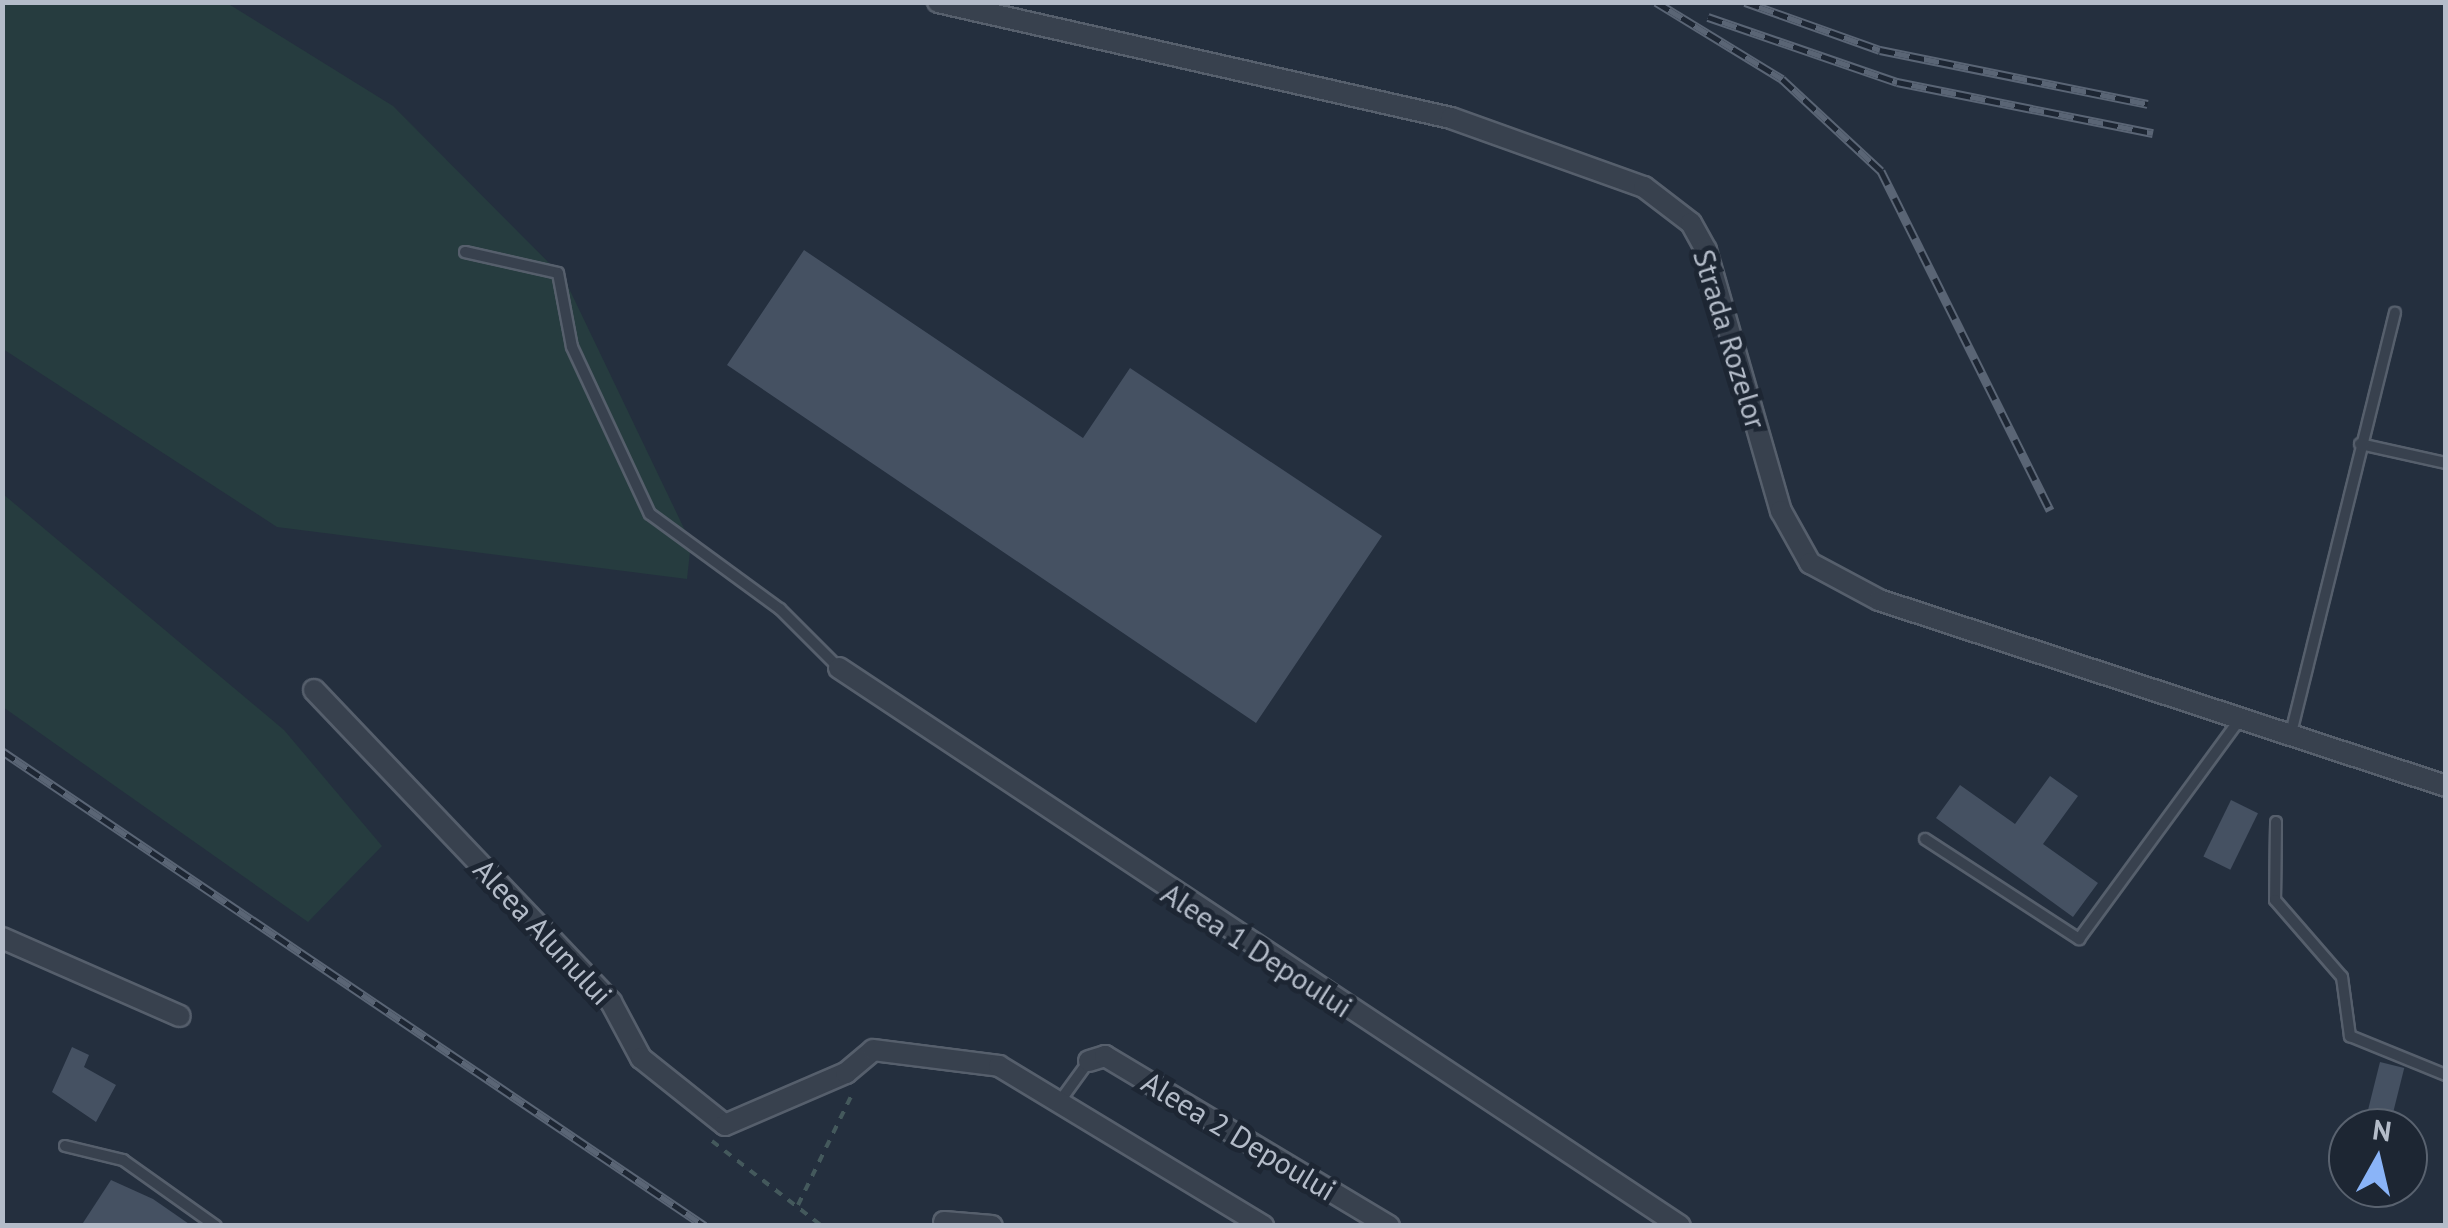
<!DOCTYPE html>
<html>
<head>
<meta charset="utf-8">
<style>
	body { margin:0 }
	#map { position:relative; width:2448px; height:1228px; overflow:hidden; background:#242f3e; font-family:"PT Sans",sans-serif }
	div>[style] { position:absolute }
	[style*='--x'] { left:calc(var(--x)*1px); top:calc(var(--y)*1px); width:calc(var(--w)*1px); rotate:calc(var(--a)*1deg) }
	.green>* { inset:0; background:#263c3f }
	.building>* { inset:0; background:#455162; transform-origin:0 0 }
	.path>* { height:4px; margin-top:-2px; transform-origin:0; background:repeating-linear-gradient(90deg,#44595c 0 8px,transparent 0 16px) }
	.roads { filter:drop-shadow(2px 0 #565f6c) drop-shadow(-2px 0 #565f6c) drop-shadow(0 2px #565f6c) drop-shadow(0 -2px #565f6c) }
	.lane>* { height:10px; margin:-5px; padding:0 5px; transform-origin:5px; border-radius:5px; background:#38414e }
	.street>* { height:20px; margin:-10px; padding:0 10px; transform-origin:10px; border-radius:10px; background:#38414e }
	.rail>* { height:9px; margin-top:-4.5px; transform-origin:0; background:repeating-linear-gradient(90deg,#1d2633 0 15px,#5a6575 0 30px); box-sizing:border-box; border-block:2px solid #5a6575 }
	span { translate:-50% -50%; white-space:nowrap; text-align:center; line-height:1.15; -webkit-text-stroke:10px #1d2633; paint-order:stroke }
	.street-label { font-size:30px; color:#b4bcc9 }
	.frame { position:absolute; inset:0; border:5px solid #b4bcc9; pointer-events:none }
	.north { position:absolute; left:2328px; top:1108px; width:100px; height:100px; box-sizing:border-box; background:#1d2633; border:2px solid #59626f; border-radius:50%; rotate:8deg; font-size:28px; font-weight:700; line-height:40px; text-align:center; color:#b4bcc9 }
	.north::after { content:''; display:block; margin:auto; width:35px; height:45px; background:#8ab4f8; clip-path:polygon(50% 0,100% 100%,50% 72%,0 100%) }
</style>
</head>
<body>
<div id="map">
	<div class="green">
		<div style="clip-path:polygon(2px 3px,227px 3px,393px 106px,564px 278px,691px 543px,687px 579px,277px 527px,3px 349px)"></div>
		<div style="clip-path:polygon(3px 494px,284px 730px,382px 846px,308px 922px,3px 707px)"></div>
	</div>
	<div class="building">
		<div style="clip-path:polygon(804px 250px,1083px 438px,1130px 368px,1382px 536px,1256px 723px,727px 365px)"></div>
		<div style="clip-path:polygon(2050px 776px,2078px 796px,2043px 844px,2098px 883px,2073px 917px,1936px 818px,1960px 785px,2015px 824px)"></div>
		<div style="left:2231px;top:800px;width:30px;height:63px;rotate:26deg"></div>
		<div style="clip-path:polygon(72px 1047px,89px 1055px,84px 1067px,116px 1085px,96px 1122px,52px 1092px)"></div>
		<div style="left:2380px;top:1062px;width:25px;height:67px;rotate:14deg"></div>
		<div style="clip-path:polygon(111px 1180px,153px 1199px,192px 1226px,81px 1226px)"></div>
	</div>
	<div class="path">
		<div style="--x:712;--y:1141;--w:139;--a:37.7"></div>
		<div style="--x:798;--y:1205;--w:126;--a:-64"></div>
	</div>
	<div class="roads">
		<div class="lane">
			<div style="--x:465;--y:252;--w:95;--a:12.7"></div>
			<div style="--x:558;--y:273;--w:75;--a:79.3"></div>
			<div style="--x:572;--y:347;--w:184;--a:65"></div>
			<div style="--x:650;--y:514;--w:161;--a:36.2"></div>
			<div style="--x:780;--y:609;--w:83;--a:45"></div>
			<div style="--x:2360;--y:444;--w:88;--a:12.5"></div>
			<div style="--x:2291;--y:733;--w:433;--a:-76.1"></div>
			<div style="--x:2276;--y:822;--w:78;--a:90.7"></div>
			<div style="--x:2275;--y:900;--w:102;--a:49"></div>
			<div style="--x:2342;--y:977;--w:60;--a:82.3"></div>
			<div style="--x:2350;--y:1036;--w:104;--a:22.1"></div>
			<div style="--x:1925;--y:839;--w:184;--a:33"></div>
			<div style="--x:2079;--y:939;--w:274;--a:-53.8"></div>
			<div style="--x:1060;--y:1101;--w:49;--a:-54.1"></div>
			<div style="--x:65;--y:1146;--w:60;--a:13.6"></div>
			<div style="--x:123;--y:1160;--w:114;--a:35.4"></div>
		</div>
		<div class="street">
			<div style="--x:938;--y:2;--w:526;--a:12.74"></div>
			<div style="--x:1451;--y:118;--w:205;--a:19.7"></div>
			<div style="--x:1644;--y:187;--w:59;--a:37.5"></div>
			<div style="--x:1691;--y:223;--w:31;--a:61"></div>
			<div style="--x:1706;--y:250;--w:272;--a:74"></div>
			<div style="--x:1781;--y:511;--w:60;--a:60.9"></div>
			<div style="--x:1810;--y:563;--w:78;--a:28.2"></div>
			<div style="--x:1879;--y:600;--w:597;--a:18.16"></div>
			<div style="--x:839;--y:668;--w:1009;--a:33.56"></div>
			<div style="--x:314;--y:690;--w:431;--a:46.4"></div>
			<div style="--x:611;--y:1002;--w:64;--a:61.8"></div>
			<div style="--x:641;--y:1058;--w:107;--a:38.6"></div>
			<div style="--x:725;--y:1125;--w:132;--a:-23.3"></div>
			<div style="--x:846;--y:1073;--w:35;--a:-40"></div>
			<div style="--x:873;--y:1050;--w:127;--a:7.2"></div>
			<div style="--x:999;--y:1066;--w:309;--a:31.2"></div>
			<div style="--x:2;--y:938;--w:194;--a:23.7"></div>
			<div style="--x:1089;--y:1061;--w:17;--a:-17"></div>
			<div style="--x:1105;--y:1056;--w:331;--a:30.9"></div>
			<div style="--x:944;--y:1222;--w:48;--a:4.8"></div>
		</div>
	</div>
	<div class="rail">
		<div style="--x:1656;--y:2;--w:148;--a:31.4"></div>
		<div style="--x:1782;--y:79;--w:135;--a:42.9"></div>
		<div style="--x:1881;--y:171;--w:379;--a:63.5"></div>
		<div style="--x:1745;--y:2;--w:143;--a:19.6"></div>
		<div style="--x:1880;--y:50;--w:273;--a:11.4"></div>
		<div style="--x:1708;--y:17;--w:200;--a:19"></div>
		<div style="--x:1897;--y:82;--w:261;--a:11.3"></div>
		<div style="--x:2;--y:751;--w:848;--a:34.05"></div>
	</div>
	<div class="street-label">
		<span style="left:1730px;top:339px;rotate:73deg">Strada Rozelor</span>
		<span style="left:543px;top:932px;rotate:47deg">Aleea Alunului</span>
		<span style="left:1257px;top:950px;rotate:33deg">Aleea 1 Depoului</span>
		<span style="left:1239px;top:1136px;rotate:31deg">Aleea 2 Depoului</span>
	</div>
	<div class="frame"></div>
	<div class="north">N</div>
</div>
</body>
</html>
